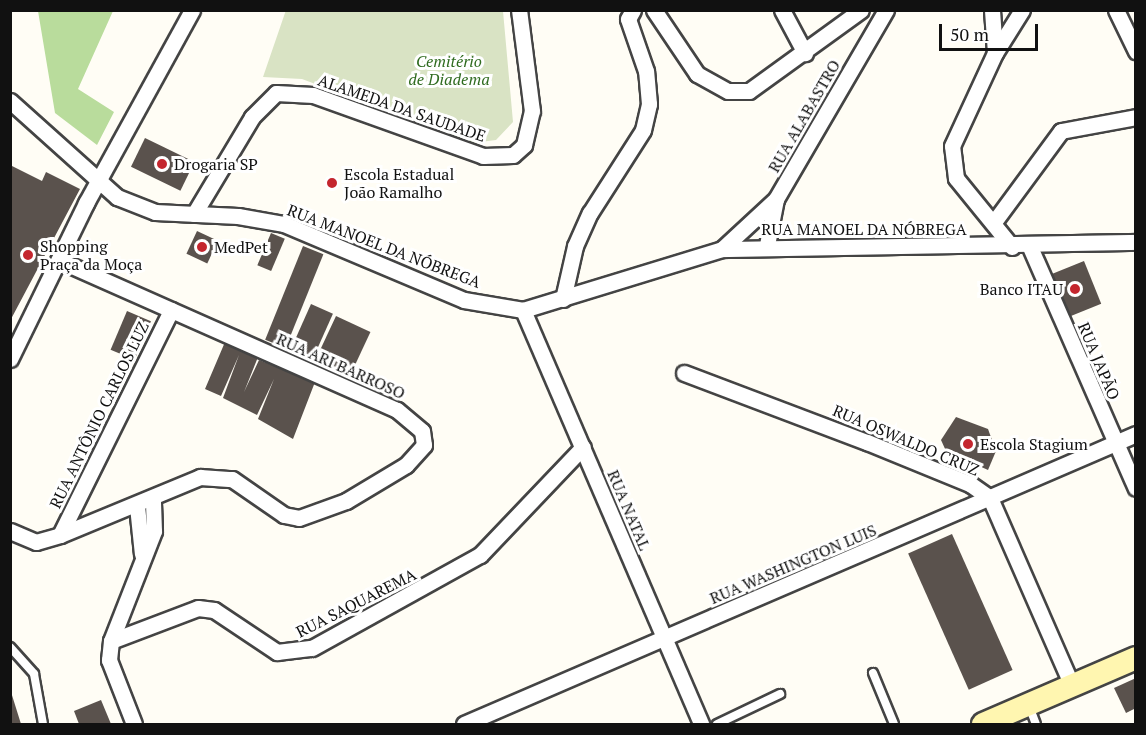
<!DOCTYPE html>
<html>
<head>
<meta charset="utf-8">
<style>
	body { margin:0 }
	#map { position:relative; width:1146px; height:735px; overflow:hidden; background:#fffdf5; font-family:"PT Serif",serif }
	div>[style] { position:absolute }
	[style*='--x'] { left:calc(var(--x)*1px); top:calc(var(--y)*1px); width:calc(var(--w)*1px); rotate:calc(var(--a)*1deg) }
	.forest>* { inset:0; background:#b9dc9c }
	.cemetery>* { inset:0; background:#d9e3c4 }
	.building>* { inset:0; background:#5a524d; transform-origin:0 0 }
	.roads { filter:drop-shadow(2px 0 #444) drop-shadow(-2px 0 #444) drop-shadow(0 2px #444) drop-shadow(0 -2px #444) }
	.lane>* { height:8px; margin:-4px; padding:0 4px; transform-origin:4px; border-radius:4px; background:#fff }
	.street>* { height:15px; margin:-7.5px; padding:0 7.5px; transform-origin:7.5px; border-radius:7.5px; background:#fff }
	.secondary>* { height:22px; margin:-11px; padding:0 11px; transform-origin:11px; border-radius:11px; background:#fff6b0 }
	.dots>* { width:16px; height:16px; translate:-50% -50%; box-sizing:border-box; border:3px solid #fff; border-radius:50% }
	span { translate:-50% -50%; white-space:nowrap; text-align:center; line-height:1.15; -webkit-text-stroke:6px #fff; paint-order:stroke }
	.park-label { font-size:16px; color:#2f6b1f; font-style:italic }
	.street-label { font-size:16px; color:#111 }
	.poi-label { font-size:16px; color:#111 }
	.left { translate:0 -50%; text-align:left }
	.right { translate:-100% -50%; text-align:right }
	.frame { position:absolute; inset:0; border:12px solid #111; pointer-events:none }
	.scale { position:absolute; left:939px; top:24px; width:99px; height:27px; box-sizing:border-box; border:3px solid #111; border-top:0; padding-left:8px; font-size:18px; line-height:21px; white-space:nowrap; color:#111; -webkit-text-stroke:4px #fff; paint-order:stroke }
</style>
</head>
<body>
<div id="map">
	<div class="forest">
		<div style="clip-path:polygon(38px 11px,113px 11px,78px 89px,114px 112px,97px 145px,55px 113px)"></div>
	</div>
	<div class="cemetery">
		<div style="clip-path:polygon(286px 10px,503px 11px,513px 122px,496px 140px,472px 143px,302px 79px,263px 77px)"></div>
	</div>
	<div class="building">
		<div style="left:145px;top:138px;width:55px;height:32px;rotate:26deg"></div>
		<div style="clip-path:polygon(10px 165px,42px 181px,46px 172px,80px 189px,10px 321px)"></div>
		<div style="left:197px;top:231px;width:23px;height:25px;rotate:25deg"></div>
		<div style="left:271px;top:233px;width:15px;height:35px;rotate:23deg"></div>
		<div style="left:303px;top:246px;width:22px;height:101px;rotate:22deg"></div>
		<div style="left:1084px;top:261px;width:46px;height:36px;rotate:68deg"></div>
		<div style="left:311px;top:304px;width:24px;height:51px;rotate:24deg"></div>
		<div style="left:127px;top:311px;width:26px;height:42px;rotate:23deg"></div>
		<div style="left:336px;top:316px;width:38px;height:50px;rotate:25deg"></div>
		<div style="clip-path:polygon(225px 342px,258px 357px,244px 392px,259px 360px,315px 382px,293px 439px,258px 419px,274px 379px,257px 415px,223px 398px,239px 355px,221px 396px,205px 389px)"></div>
		<div style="clip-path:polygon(956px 417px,988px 429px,996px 451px,988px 470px,946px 451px,941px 440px)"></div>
		<div style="left:952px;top:534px;width:149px;height:48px;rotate:66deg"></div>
		<div style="clip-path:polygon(1136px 678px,1136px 708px,1126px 713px,1114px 688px)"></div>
		<div style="clip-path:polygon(10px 692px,11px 692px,21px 724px,10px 724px)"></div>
		<div style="clip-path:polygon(101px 700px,111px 724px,79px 724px,74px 711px)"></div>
	</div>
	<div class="roads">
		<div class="lane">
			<div style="--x:10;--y:647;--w:36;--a:48"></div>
			<div style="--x:34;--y:674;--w:51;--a:79.8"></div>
			<div style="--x:873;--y:673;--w:55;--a:67.6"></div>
			<div style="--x:1029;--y:706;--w:19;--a:69"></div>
			<div style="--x:717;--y:724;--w:70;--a:-25.5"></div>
		</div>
		<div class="street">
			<div style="--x:654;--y:10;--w:77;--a:56.1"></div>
			<div style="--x:697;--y:74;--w:35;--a:29"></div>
			<div style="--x:728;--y:91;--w:21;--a:0"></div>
			<div style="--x:749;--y:91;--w:138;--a:-35.9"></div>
			<div style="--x:782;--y:10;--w:49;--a:61.9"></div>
			<div style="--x:992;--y:10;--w:43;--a:86"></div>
			<div style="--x:1116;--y:10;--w:46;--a:64"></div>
			<div style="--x:10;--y:101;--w:144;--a:41.9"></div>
			<div style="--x:117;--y:197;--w:41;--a:21.5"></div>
			<div style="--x:155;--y:212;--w:83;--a:2.8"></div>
			<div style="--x:238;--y:216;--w:47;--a:9.9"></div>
			<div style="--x:284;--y:224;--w:195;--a:22.9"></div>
			<div style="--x:464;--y:300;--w:60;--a:9.6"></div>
			<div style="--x:523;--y:310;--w:208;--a:-17"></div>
			<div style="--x:722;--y:249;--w:414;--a:-1"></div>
			<div style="--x:194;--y:214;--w:113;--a:-59.1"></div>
			<div style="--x:252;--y:117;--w:34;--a:-45"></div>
			<div style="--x:276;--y:93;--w:37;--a:3"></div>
			<div style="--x:313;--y:95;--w:181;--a:19.7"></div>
			<div style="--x:483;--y:156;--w:30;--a:-2"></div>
			<div style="--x:513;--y:155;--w:15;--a:-42"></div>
			<div style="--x:524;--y:145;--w:35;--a:-77"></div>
			<div style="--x:532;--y:111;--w:102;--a:-97.3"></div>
			<div style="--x:994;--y:222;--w:113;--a:-53.6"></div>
			<div style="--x:1061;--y:131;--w:76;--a:-10.6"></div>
			<div style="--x:767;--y:245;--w:47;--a:-78.9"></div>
			<div style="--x:776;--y:199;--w:219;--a:-59.8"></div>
			<div style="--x:1012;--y:247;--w:89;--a:-129.1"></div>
			<div style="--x:956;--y:178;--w:32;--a:-97"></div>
			<div style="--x:952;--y:146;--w:102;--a:-65.2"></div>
			<div style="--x:995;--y:53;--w:51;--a:-57.9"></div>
			<div style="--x:1030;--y:247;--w:263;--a:66.3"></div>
			<div style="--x:722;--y:249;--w:74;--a:-42.8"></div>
			<div style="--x:563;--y:299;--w:54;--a:-77.2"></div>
			<div style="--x:575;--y:246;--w:36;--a:-66"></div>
			<div style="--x:590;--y:213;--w:98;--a:-57.4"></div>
			<div style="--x:643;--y:130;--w:27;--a:-77"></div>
			<div style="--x:649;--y:104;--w:33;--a:-95"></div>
			<div style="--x:646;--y:71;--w:55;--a:-109.1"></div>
			<div style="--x:628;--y:19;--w:10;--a:-61"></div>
			<div style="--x:523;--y:310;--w:451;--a:66.7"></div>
			<div style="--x:10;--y:359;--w:174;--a:-64"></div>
			<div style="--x:86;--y:203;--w:220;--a:-61.2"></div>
			<div style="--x:684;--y:373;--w:196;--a:20.7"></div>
			<div style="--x:867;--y:442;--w:111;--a:22.2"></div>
			<div style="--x:970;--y:484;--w:24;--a:35"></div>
			<div style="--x:990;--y:498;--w:202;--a:66.4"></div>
			<div style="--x:137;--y:506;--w:48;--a:84.1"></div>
			<div style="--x:10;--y:531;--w:28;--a:23"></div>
			<div style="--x:36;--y:542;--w:25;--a:-16"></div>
			<div style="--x:60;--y:535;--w:152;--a:-22.5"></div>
			<div style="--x:200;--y:477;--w:32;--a:4"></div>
			<div style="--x:232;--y:479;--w:63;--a:34.7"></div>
			<div style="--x:284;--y:515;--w:15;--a:11"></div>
			<div style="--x:299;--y:518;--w:50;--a:-19.9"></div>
			<div style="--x:346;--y:501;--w:70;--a:-31"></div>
			<div style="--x:406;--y:465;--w:27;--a:-48"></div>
			<div style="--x:424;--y:445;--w:14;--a:-98"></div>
			<div style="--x:422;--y:431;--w:33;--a:-140"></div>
			<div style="--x:397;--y:410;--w:370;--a:-156.1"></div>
			<div style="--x:60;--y:535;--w:251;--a:-63.7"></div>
			<div style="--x:111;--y:641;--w:93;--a:-20.8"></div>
			<div style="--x:198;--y:608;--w:16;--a:7"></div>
			<div style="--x:214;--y:610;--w:76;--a:33.7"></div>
			<div style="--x:277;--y:652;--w:35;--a:-7"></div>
			<div style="--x:312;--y:648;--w:192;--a:-29"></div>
			<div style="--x:480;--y:555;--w:149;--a:-46.4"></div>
			<div style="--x:134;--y:724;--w:69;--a:-111.3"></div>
			<div style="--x:109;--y:660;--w:19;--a:-84"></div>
			<div style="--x:111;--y:641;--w:118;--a:-68.6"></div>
			<div style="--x:154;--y:531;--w:32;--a:-92"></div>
			<div style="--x:464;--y:724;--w:732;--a:-23.34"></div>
		</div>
		<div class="secondary">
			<div style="--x:983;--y:724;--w:167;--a:-23.3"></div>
		</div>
	</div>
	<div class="dots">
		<div style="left:162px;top:164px;background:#c4262e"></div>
		<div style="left:332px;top:183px;background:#c4262e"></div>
		<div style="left:202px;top:247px;background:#c4262e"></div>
		<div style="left:28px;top:255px;background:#c4262e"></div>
		<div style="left:1075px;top:289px;background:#c4262e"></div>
		<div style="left:968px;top:444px;background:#c4262e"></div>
	</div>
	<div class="park-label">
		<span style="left:449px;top:70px">Cemitério<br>de Diadema</span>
	</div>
	<div class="street-label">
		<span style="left:402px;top:108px;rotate:19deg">ALAMEDA DA SAUDADE</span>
		<span style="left:804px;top:116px;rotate:-60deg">RUA ALABASTRO</span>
		<span style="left:864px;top:229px">RUA MANOEL DA NÓBREGA</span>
		<span style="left:384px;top:246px;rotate:21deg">RUA MANOEL DA NÓBREGA</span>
		<span style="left:1099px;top:361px;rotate:67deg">RUA JAPÃO</span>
		<span style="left:341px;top:366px;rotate:24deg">RUA ARI BARROSO</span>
		<span style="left:99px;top:415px;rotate:-64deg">RUA ANTÔNIO CARLOS LUZ</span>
		<span style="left:906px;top:440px;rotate:23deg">RUA OSWALDO CRUZ</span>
		<span style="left:629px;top:510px;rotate:67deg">RUA NATAL</span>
		<span style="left:793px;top:564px;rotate:-23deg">RUA WASHINGTON LUIS</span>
		<span style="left:356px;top:603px;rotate:-27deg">RUA SAQUAREMA</span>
	</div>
	<div class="poi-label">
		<span class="left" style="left:174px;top:164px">Drogaria SP</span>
		<span class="left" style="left:344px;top:183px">Escola Estadual<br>João Ramalho</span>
		<span class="left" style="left:40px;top:255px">Shopping<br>Praça da Moça</span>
		<span class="left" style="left:214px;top:247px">MedPet</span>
		<span class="right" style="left:1063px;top:289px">Banco ITAU</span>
		<span class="left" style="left:980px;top:444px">Escola Stagium</span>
	</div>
	<div class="frame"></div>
	<div class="scale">50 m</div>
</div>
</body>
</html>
